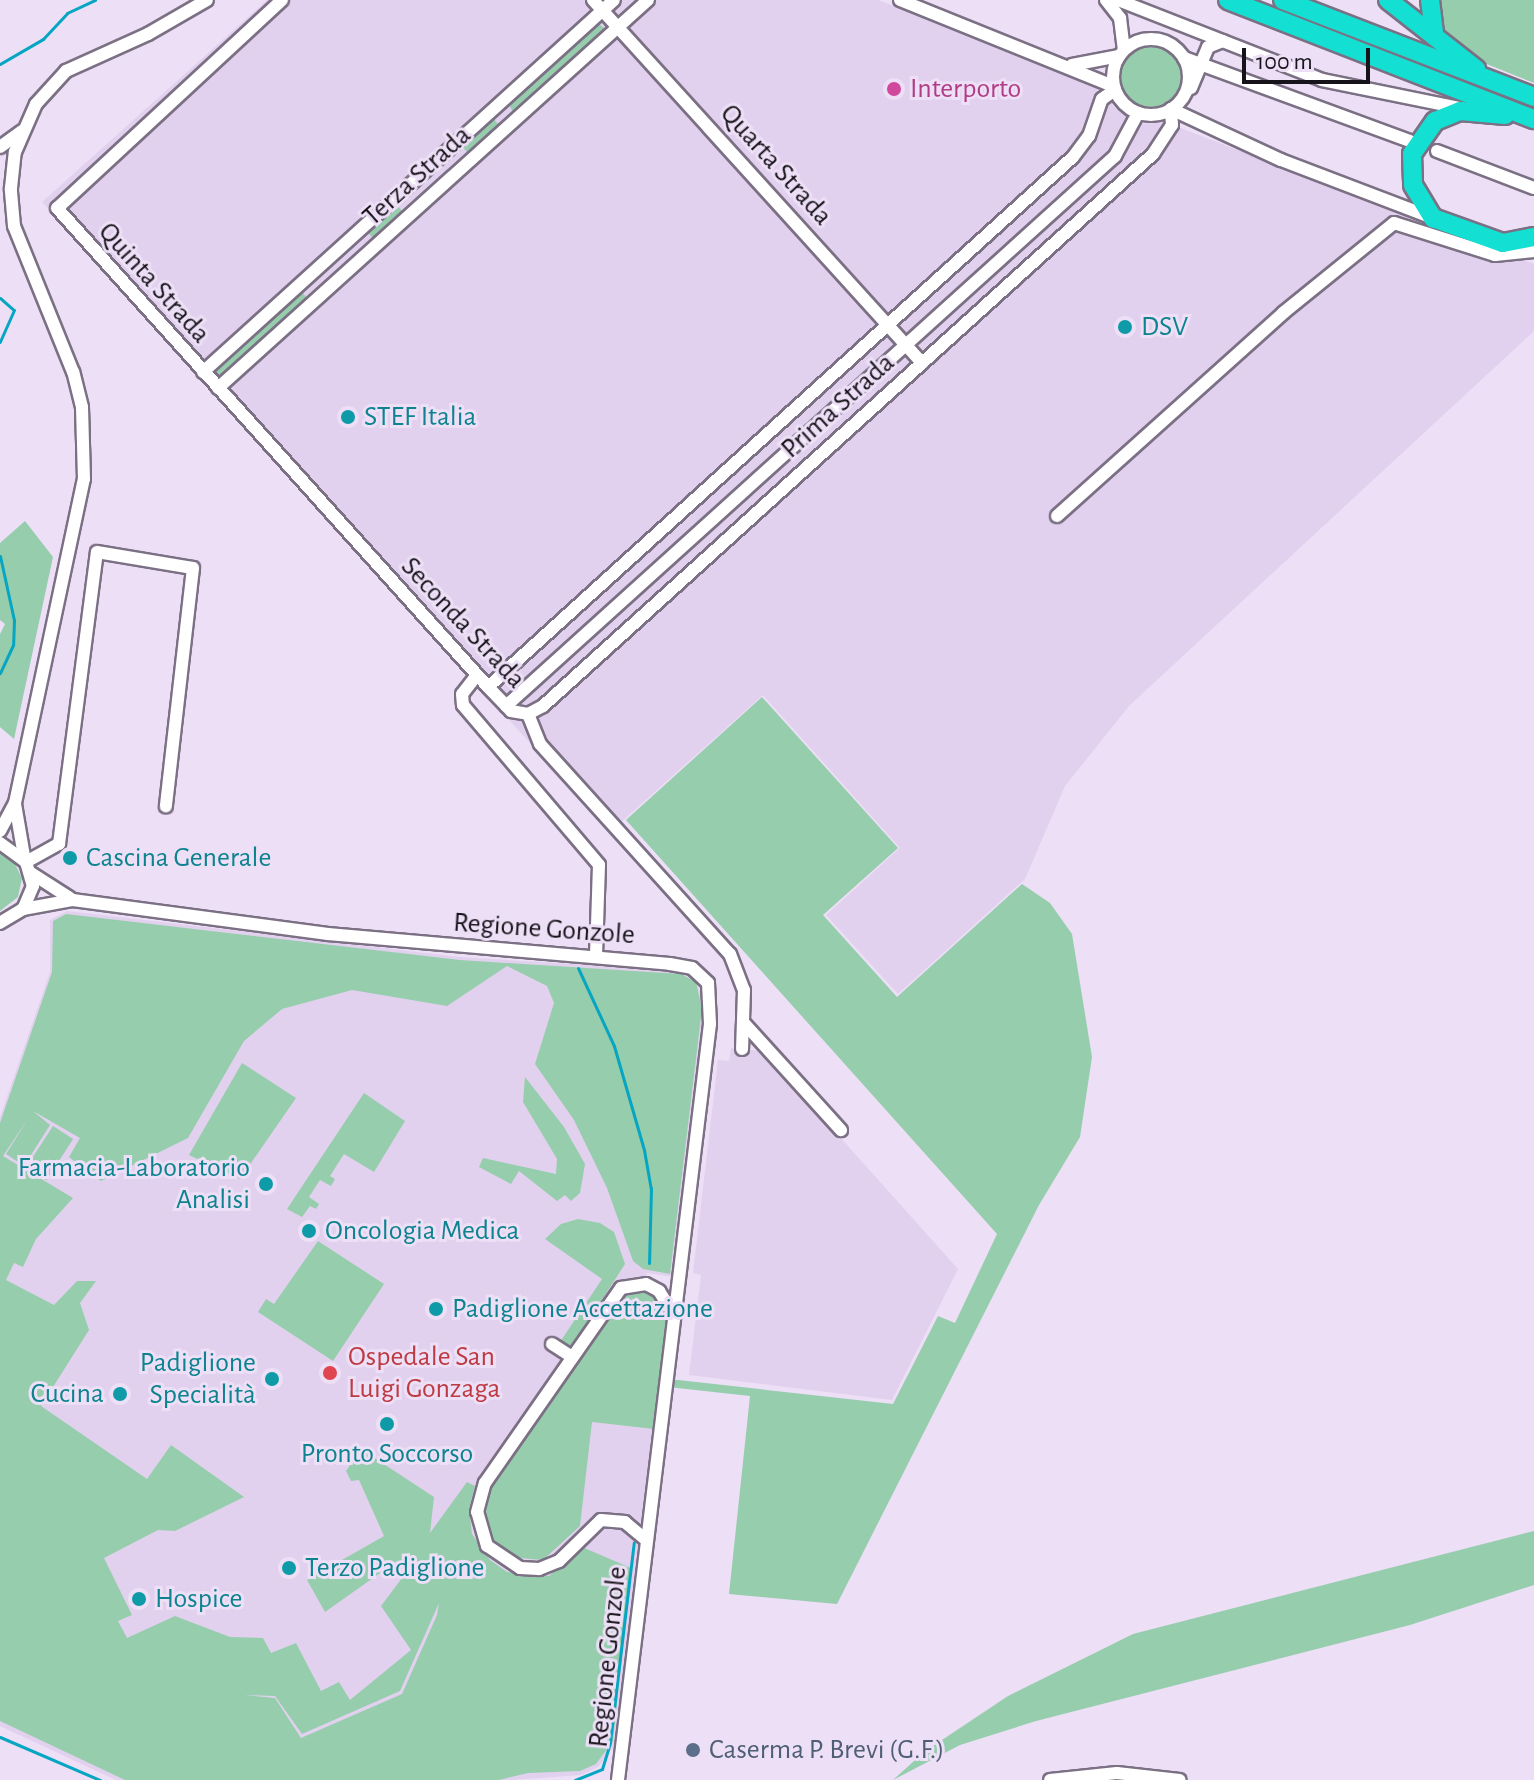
<!DOCTYPE html>
<html>
<head>
<meta charset="utf-8">
<style>
	body { margin:0 }
	#map { position:relative; width:1534px; height:1780px; overflow:hidden; background:#ecdff6; font-family:"Alegreya Sans",sans-serif }
	div>[style] { position:absolute }
	[style*='--x'] { left:calc(var(--x)*1px); top:calc(var(--y)*1px); width:calc(var(--w)*1px); rotate:calc(var(--a)*1deg) }
	.built>* { inset:0; background:#e2d1ee }
	.green>* { inset:0; background:#96cdad; transform-origin:0 0 }
	.round { border-radius:50% }
	.stream>* { height:3px; margin:-1.5px; padding:0 1.5px; transform-origin:1.5px; border-radius:1.5px; background:#06a6c2 }
	.roads { filter:drop-shadow(2px 0 #7b7084) drop-shadow(-2px 0 #7b7084) drop-shadow(0 2px #7b7084) drop-shadow(0 -2px #7b7084) }
	.minor>* { height:12px; margin:-6px; padding:0 6px; transform-origin:6px; border-radius:6px; background:#fff }
	.minor>.ring { margin:-6px; padding:0; box-sizing:content-box; background:none; border:12px solid #fff; border-radius:50% }
	.highway>* { height:18px; margin:-9px; padding:0 9px; transform-origin:9px; border-radius:9px; background:#13e0d2 }
	.dots>* { width:22px; height:22px; translate:-50% -50%; box-sizing:border-box; border:4px solid #ecdff6; border-radius:50% }
	span { translate:-50% -50%; white-space:nowrap; text-align:center; line-height:1.15; -webkit-text-stroke:6px #ecdff6; paint-order:stroke }
	.hotel-label { font-size:28px; color:#b23c85 }
	.left { translate:0 -50%; text-align:left }
	.street-label { font-size:28px; color:#17131a }
	.culture-label { font-size:28px; color:#0d838f }
	.right { translate:-100% -50%; text-align:right }
	.health-label { font-size:28px; color:#be3a42 }
	.service-label { font-size:28px; color:#4e5e75 }
	.scale { position:absolute; left:1242px; top:48px; width:128px; height:36px; box-sizing:border-box; border:4px solid #17131a; border-top:0; padding-left:10px; font-size:24px; line-height:28px; white-space:nowrap; color:#17131a; -webkit-text-stroke:6px #ecdff6; paint-order:stroke }
</style>
</head>
<body>
<div id="map">
	<div class="built">
		<div style="clip-path:polygon(267px 0,878px 0,1091px 82px,1116px 109px,1142px 124px,1165px 122px,1534px 264px,1534px 331px,1129px 706px,1065px 786px,1025px 879px,898px 994px,826px 915px,900px 848px,763px 695px,610px 832px,42px 202px)"></div>
		<div style="clip-path:polygon(67px 911px,460px 957px,682px 971px,697px 981px,705px 1009px,673px 1277px,647px 1273px,646px 1284px,667px 1317px,617px 1742px,598px 1767px,581px 1775px,514px 1780px,116px 1780px,0 1726px,0 1117px,50px 972px,50px 920px)"></div>
		<div style="clip-path:polygon(731px 1048px,763px 1051px,958px 1269px,892px 1400px,689px 1375px,701px 1275px,693px 1273px,718px 1060px,729px 1061px)"></div>
	</div>
	<div class="green">
		<div style="clip-path:polygon(1434px 0,1534px 0,1534px 83px,1469px 57px,1440px 31px)"></div>
		<div style="clip-path:polygon(597px 22px,606px 30px,513px 112px,508px 103px)"></div>
		<div class="round" style="left:1119px;top:43px;width:64px;height:64px"></div>
		<div style="left:492px;top:117px;width:12px;height:42px;rotate:48deg"></div>
		<div style="left:396px;top:204px;width:12px;height:40px;rotate:48deg"></div>
		<div style="clip-path:polygon(300px 290px,308px 299px,221px 379px,213px 374px)"></div>
		<div style="clip-path:polygon(25px 521px,53px 557px,14px 739px,0 727px,0 634px,5px 624px,0 620px,0 543px)"></div>
		<div style="clip-path:polygon(762px 697px,898px 848px,823px 915px,897px 997px,1022px 884px,1050px 903px,1072px 934px,1092px 1057px,1080px 1137px,1039px 1205px,837px 1604px,729px 1594px,750px 1396px,668px 1387px,669px 1379px,893px 1404px,938px 1316px,955px 1323px,997px 1234px,626px 820px)"></div>
		<div style="clip-path:polygon(0 852px,13px 860px,22px 878px,18px 897px,0 911px)"></div>
		<div style="clip-path:polygon(evenodd,66px 914px,460px 960px,681px 974px,696px 982px,702px 1009px,670px 1274px,643px 1269px,633px 1261px,607px 1188px,574px 1120px,535px 1064px,554px 1003px,547px 986px,507px 966px,447px 1006px,352px 990px,282px 1009px,244px 1041px,188px 1138px,101px 1181px,69px 1157px,80px 1138px,33px 1111px,50px 1125px,24px 1166px,6px 1154px,29px 1117px,3px 1156px,73px 1198px,36px 1239px,23px 1267px,14px 1263px,6px 1280px,54px 1305px,77px 1281px,96px 1281px,80px 1303px,89px 1330px,41px 1406px,147px 1479px,171px 1445px,244px 1497px,175px 1531px,158px 1530px,104px 1558px,132px 1615px,118px 1621px,127px 1638px,175px 1616px,230px 1637px,263px 1638px,271px 1653px,296px 1643px,321px 1691px,339px 1682px,350px 1700px,411px 1650px,381px 1606px,405px 1574px,397px 1561px,325px 1612px,307px 1580px,384px 1536px,359px 1480px,351px 1481px,346px 1471px,361px 1449px,434px 1497px,430px 1533px,467px 1482px,475px 1486px,469px 1508px,472px 1534px,490px 1560px,507px 1572px,549px 1576px,582px 1547px,631px 1568px,613px 1741px,596px 1764px,580px 1771px,528px 1773px,499px 1780px,125px 1780px,0 1721px,0 1123px,52px 972px,53px 921px,66px 914px,439px 1603px,437px 1615px,402px 1694px,301px 1738px,275px 1698px,244px 1695px,275px 1696px,302px 1734px,400px 1691px,439px 1603px)"></div>
		<div style="clip-path:polygon(242px 1063px,296px 1098px,240px 1179px,189px 1155px)"></div>
		<div style="clip-path:polygon(525px 1077px,564px 1127px,585px 1164px,580px 1193px,571px 1201px,565px 1195px,557px 1201px,519px 1171px,511px 1184px,479px 1167px,483px 1158px,556px 1174px,557px 1159px,523px 1102px)"></div>
		<div style="clip-path:polygon(364px 1093px,405px 1121px,374px 1172px,344px 1154px,330px 1176px,335px 1179px,331px 1186px,320px 1180px,309px 1197px,319px 1204px,316px 1209px,310px 1206px,302px 1217px,287px 1209px)"></div>
		<div style="left:53px;top:1126px;width:24px;height:49px;rotate:33deg"></div>
		<div style="clip-path:polygon(578px 1219px,600px 1223px,614px 1232px,625px 1264px,571px 1348px,560px 1342px,602px 1279px,545px 1239px,561px 1224px)"></div>
		<div style="clip-path:polygon(318px 1241px,384px 1284px,333px 1361px,258px 1312px,266px 1299px,274px 1304px)"></div>
		<div style="clip-path:polygon(644px 1288px,655px 1294px,667px 1317px,654px 1429px,592px 1422px,580px 1526px,543px 1560px,508px 1557px,493px 1544px,484px 1520px,487px 1491px,623px 1292px)"></div>
		<div style="clip-path:polygon(1534px 1531px,1534px 1585px,1410px 1625px,1036px 1721px,960px 1745px,893px 1780px,924px 1752px,1008px 1696px,1133px 1634px)"></div>
	</div>
	<div class="stream">
		<div style="--x:0;--y:64;--w:50;--a:-30.2"></div>
		<div style="--x:43;--y:39;--w:35;--a:-47"></div>
		<div style="--x:67;--y:13;--w:31;--a:-25"></div>
		<div style="--x:0;--y:298;--w:18;--a:41"></div>
		<div style="--x:14;--y:310;--w:35;--a:114"></div>
		<div style="--x:0;--y:556;--w:66;--a:77.7"></div>
		<div style="--x:14;--y:620;--w:25;--a:92"></div>
		<div style="--x:13;--y:645;--w:31;--a:115"></div>
		<div style="--x:578;--y:968;--w:86;--a:65.2"></div>
		<div style="--x:614;--y:1046;--w:108;--a:73.9"></div>
		<div style="--x:644;--y:1150;--w:39;--a:80"></div>
		<div style="--x:651;--y:1188;--w:75;--a:91.5"></div>
		<div style="--x:0;--y:1737;--w:109;--a:23.3"></div>
		<div style="--x:575;--y:1780;--w:29;--a:-22"></div>
		<div style="--x:602;--y:1769;--w:28;--a:-73"></div>
		<div style="--x:610;--y:1742;--w:201;--a:-83.2"></div>
	</div>
	<div class="roads">
		<div class="minor">
			<div style="--x:282;--y:0;--w:306;--a:137.2"></div>
			<div style="--x:57;--y:208;--w:644;--a:48.02"></div>
			<div style="--x:488;--y:687;--w:33;--a:46"></div>
			<div style="--x:511;--y:711;--w:17;--a:10"></div>
			<div style="--x:528;--y:714;--w:32;--a:68"></div>
			<div style="--x:540;--y:744;--w:283;--a:47.9"></div>
			<div style="--x:730;--y:954;--w:39;--a:69"></div>
			<div style="--x:744;--y:990;--w:59;--a:91.9"></div>
			<div style="--x:593;--y:0;--w:490;--a:47.8"></div>
			<div style="--x:900;--y:0;--w:230;--a:22"></div>
			<div style="--x:1106;--y:0;--w:23;--a:52"></div>
			<div style="--x:1120;--y:18;--w:32;--a:83"></div>
			<div style="--x:1118;--y:0;--w:219;--a:21.4"></div>
			<div style="--x:1322;--y:80;--w:146;--a:11.5"></div>
			<div class="ring" style="left:1113px;top:39px;width:64px;height:64px"></div>
			<div style="--x:1184;--y:58;--w:241;--a:20.2"></div>
			<div style="--x:1072;--y:65;--w:48;--a:-10.8"></div>
			<div style="--x:1191;--y:88;--w:44;--a:-67.5"></div>
			<div style="--x:1208;--y:47;--w:16;--a:-22"></div>
			<div style="--x:1171;--y:109;--w:121;--a:24.9"></div>
			<div style="--x:1281;--y:160;--w:163;--a:20.9"></div>
			<div style="--x:0;--y:147;--w:27;--a:-36"></div>
			<div style="--x:1437;--y:151;--w:104;--a:20.9"></div>
			<div style="--x:203;--y:372;--w:554;--a:-42.15"></div>
			<div style="--x:218;--y:388;--w:579;--a:-42.06"></div>
			<div style="--x:1057;--y:516;--w:304;--a:-41.9"></div>
			<div style="--x:1283;--y:313;--w:143;--a:-39"></div>
			<div style="--x:1394;--y:223;--w:106;--a:17.6"></div>
			<div style="--x:1495;--y:255;--w:39;--a:-6"></div>
			<div style="--x:477;--y:675;--w:24;--a:128"></div>
			<div style="--x:462;--y:694;--w:11;--a:85"></div>
			<div style="--x:463;--y:705;--w:210;--a:49.6"></div>
			<div style="--x:599;--y:865;--w:92;--a:91.9"></div>
			<div style="--x:488;--y:687;--w:789;--a:-42.18"></div>
			<div style="--x:1073;--y:157;--w:26;--a:-53"></div>
			<div style="--x:1089;--y:136;--w:39;--a:-71"></div>
			<div style="--x:1102;--y:99;--w:16;--a:-35"></div>
			<div style="--x:506;--y:706;--w:821;--a:-42.09"></div>
			<div style="--x:1115;--y:156;--w:49;--a:-61.9"></div>
			<div style="--x:528;--y:714;--w:17;--a:-28"></div>
			<div style="--x:543;--y:706;--w:823;--a:-42.14"></div>
			<div style="--x:1153;--y:154;--w:35;--a:-57"></div>
			<div style="--x:1172;--y:125;--w:16;--a:-94"></div>
			<div style="--x:15;--y:804;--w:53;--a:80.2"></div>
			<div style="--x:0;--y:831;--w:32;--a:-62"></div>
			<div style="--x:15;--y:803;--w:331;--a:-78"></div>
			<div style="--x:84;--y:479;--w:72;--a:-91.6"></div>
			<div style="--x:82;--y:407;--w:36;--a:-104"></div>
			<div style="--x:73;--y:372;--w:157;--a:-112"></div>
			<div style="--x:14;--y:226;--w:38;--a:-95"></div>
			<div style="--x:11;--y:188;--w:36;--a:-84"></div>
			<div style="--x:15;--y:152;--w:52;--a:-66.4"></div>
			<div style="--x:36;--y:104;--w:45;--a:-47.7"></div>
			<div style="--x:66;--y:71;--w:90;--a:-24.3"></div>
			<div style="--x:148;--y:34;--w:68;--a:-30"></div>
			<div style="--x:0;--y:843;--w:32;--a:36"></div>
			<div style="--x:26;--y:862;--w:25;--a:74"></div>
			<div style="--x:33;--y:886;--w:25;--a:113"></div>
			<div style="--x:23;--y:909;--w:27;--a:149"></div>
			<div style="--x:26;--y:862;--w:38;--a:-29"></div>
			<div style="--x:59;--y:844;--w:294;--a:-82.6"></div>
			<div style="--x:97;--y:552;--w:97;--a:9.5"></div>
			<div style="--x:193;--y:568;--w:240;--a:96.5"></div>
			<div style="--x:31;--y:873;--w:46;--a:32.7"></div>
			<div style="--x:23;--y:909;--w:51;--a:-10.2"></div>
			<div style="--x:73;--y:900;--w:257;--a:7.6"></div>
			<div style="--x:328;--y:934;--w:343;--a:5"></div>
			<div style="--x:670;--y:964;--w:22;--a:10"></div>
			<div style="--x:692;--y:968;--w:22;--a:43"></div>
			<div style="--x:708;--y:983;--w:41;--a:87.2"></div>
			<div style="--x:710;--y:1024;--w:762;--a:96.94"></div>
			<div style="--x:743;--y:1022;--w:146;--a:47.8"></div>
			<div style="--x:552;--y:1344;--w:24;--a:33"></div>
			<div style="--x:645;--y:1539;--w:26;--a:-140"></div>
			<div style="--x:625;--y:1522;--w:24;--a:-175"></div>
			<div style="--x:601;--y:1520;--w:59;--a:135.7"></div>
			<div style="--x:559;--y:1561;--w:22;--a:158"></div>
			<div style="--x:539;--y:1569;--w:19;--a:-177"></div>
			<div style="--x:520;--y:1568;--w:40;--a:-146"></div>
			<div style="--x:487;--y:1546;--w:35;--a:-106"></div>
			<div style="--x:477;--y:1512;--w:30;--a:-75"></div>
			<div style="--x:485;--y:1483;--w:238;--a:-55.1"></div>
			<div style="--x:621;--y:1288;--w:25;--a:-9"></div>
			<div style="--x:646;--y:1284;--w:15;--a:28"></div>
			<div style="--x:659;--y:1291;--w:26;--a:58"></div>
			<div style="--x:1050;--y:1780;--w:67;--a:-6"></div>
			<div style="--x:1117;--y:1773;--w:63;--a:6.3"></div>
		</div>
		<div class="highway">
			<div style="--x:1228;--y:0;--w:328;--a:21.3"></div>
			<div style="--x:1283;--y:0;--w:269;--a:21.1"></div>
			<div style="--x:1388;--y:0;--w:112;--a:38.1"></div>
			<div style="--x:1430;--y:0;--w:35;--a:83"></div>
			<div style="--x:1505;--y:115;--w:45;--a:-174.9"></div>
			<div style="--x:1460;--y:111;--w:27;--a:158"></div>
			<div style="--x:1435;--y:121;--w:40;--a:124.9"></div>
			<div style="--x:1412;--y:154;--w:31;--a:88"></div>
			<div style="--x:1413;--y:185;--w:39;--a:59"></div>
			<div style="--x:1433;--y:218;--w:74;--a:19.7"></div>
			<div style="--x:1503;--y:243;--w:32;--a:-11"></div>
		</div>
	</div>
	<div class="dots">
		<div style="left:894px;top:89px;background:#d1479c"></div>
		<div style="left:1125px;top:327px;background:#0f9aa8"></div>
		<div style="left:348px;top:417px;background:#0f9aa8"></div>
		<div style="left:70px;top:858px;background:#0f9aa8"></div>
		<div style="left:266px;top:1184px;background:#0f9aa8"></div>
		<div style="left:309px;top:1231px;background:#0f9aa8"></div>
		<div style="left:436px;top:1309px;background:#0f9aa8"></div>
		<div style="left:330px;top:1373px;background:#e0444e"></div>
		<div style="left:272px;top:1379px;background:#0f9aa8"></div>
		<div style="left:120px;top:1394px;background:#0f9aa8"></div>
		<div style="left:387px;top:1424px;background:#0f9aa8"></div>
		<div style="left:289px;top:1568px;background:#0f9aa8"></div>
		<div style="left:139px;top:1599px;background:#0f9aa8"></div>
		<div style="left:693px;top:1750px;background:#5c6f8a"></div>
	</div>
	<div class="hotel-label">
		<span class="left" style="left:910px;top:89px">Interporto</span>
	</div>
	<div class="street-label">
		<span style="left:776px;top:165px;rotate:48deg">Quarta Strada</span>
		<span style="left:417px;top:176px;rotate:-42deg">Terza Strada</span>
		<span style="left:154px;top:283px;rotate:48deg">Quinta Strada</span>
		<span style="left:838px;top:406px;rotate:-42deg">Prima Strada</span>
		<span style="left:463px;top:623px;rotate:47deg">Seconda Strada</span>
		<span style="left:544px;top:929px;rotate:4deg">Regione Gonzole</span>
		<span style="left:608px;top:1657px;rotate:-84deg">Regione Gonzole</span>
	</div>
	<div class="culture-label">
		<span class="left" style="left:1141px;top:327px">DSV</span>
		<span class="left" style="left:364px;top:417px">STEF Italia</span>
		<span class="left" style="left:86px;top:858px">Cascina Generale</span>
		<span class="right" style="left:250px;top:1184px">Farmacia-Laboratorio<br>Analisi</span>
		<span class="left" style="left:325px;top:1231px">Oncologia Medica</span>
		<span class="left" style="left:452px;top:1309px">Padiglione Accettazione</span>
		<span class="right" style="left:256px;top:1379px">Padiglione<br>Specialità</span>
		<span class="right" style="left:104px;top:1394px">Cucina</span>
		<span style="left:387px;top:1454px">Pronto Soccorso</span>
		<span class="left" style="left:305px;top:1568px">Terzo Padiglione</span>
		<span class="left" style="left:155px;top:1599px">Hospice</span>
	</div>
	<div class="health-label">
		<span class="left" style="left:348px;top:1373px">Ospedale San<br>Luigi Gonzaga</span>
	</div>
	<div class="service-label">
		<span class="left" style="left:709px;top:1750px">Caserma P. Brevi (G.F.)</span>
	</div>
	<div class="scale">100 m</div>
</div>
</body>
</html>
